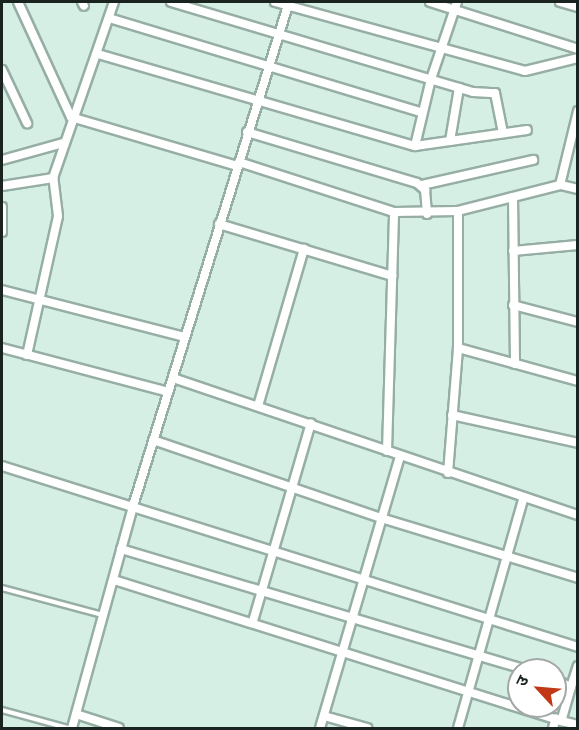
<!DOCTYPE html>
<html>
<head>
<meta charset="utf-8">
<style>
	body { margin:0 }
	#map { position:relative; width:579px; height:730px; overflow:hidden; background:#d6efe4; font-family:"DM Sans","Noto Sans Devanagari",sans-serif }
	div>[style] { position:absolute }
	[style*='--x'] { left:calc(var(--x)*1px); top:calc(var(--y)*1px); width:calc(var(--w)*1px); rotate:calc(var(--a)*1deg) }
	.roads { filter:drop-shadow(2px 0 #96aea4) drop-shadow(-2px 0 #96aea4) drop-shadow(0 2px #96aea4) drop-shadow(0 -2px #96aea4) }
	.lane>* { height:4px; margin:-2px; padding:0 2px; transform-origin:2px; border-radius:2px; background:#fff }
	.street>* { height:8px; margin:-4px; padding:0 4px; transform-origin:4px; border-radius:4px; background:#fff }
	span { translate:-50% -50%; white-space:nowrap; text-align:center; line-height:1.15; -webkit-text-stroke:6px #fff; paint-order:stroke }
	.frame { position:absolute; inset:0; border:3px solid #1a2320; pointer-events:none }
	.north { position:absolute; left:507px; top:658px; width:60px; height:60px; box-sizing:border-box; background:#fff; border:2px solid #a3a7a6; border-radius:50%; rotate:296deg; font-size:16px; font-weight:700; line-height:24px; text-align:center; color:#1a2320 }
	.north::after { content:''; display:block; margin:auto; width:21px; height:27px; background:#c23816; clip-path:polygon(50% 0,100% 100%,50% 72%,0 100%) }
</style>
</head>
<body>
<div id="map">
	<div class="roads">
		<div class="lane">
			<div style="--x:2;--y:588;--w:105;--a:15"></div>
			<div style="--x:2;--y:710;--w:68;--a:15.3"></div>
		</div>
		<div class="street">
			<div style="--x:18;--y:2;--w:127;--a:65.3"></div>
			<div style="--x:71;--y:117;--w:173;--a:16.4"></div>
			<div style="--x:82;--y:2;--w:4;--a:63"></div>
			<div style="--x:171;--y:2;--w:315;--a:16.6"></div>
			<div style="--x:473;--y:92;--w:22;--a:3"></div>
			<div style="--x:495;--y:93;--w:41;--a:78.7"></div>
			<div style="--x:275;--y:2;--w:259;--a:15.4"></div>
			<div style="--x:525;--y:71;--w:55;--a:-13.8"></div>
			<div style="--x:430;--y:2;--w:155;--a:17.6"></div>
			<div style="--x:560;--y:2;--w:19;--a:16"></div>
			<div style="--x:109;--y:18;--w:326;--a:16.8"></div>
			<div style="--x:98;--y:54;--w:330;--a:16.2"></div>
			<div style="--x:415;--y:146;--w:113;--a:-8.1"></div>
			<div style="--x:2;--y:70;--w:59;--a:64.7"></div>
			<div style="--x:247;--y:132;--w:177;--a:16.7"></div>
			<div style="--x:417;--y:183;--w:11;--a:41"></div>
			<div style="--x:425;--y:190;--w:24;--a:85"></div>
			<div style="--x:450;--y:141;--w:54;--a:-80.4"></div>
			<div style="--x:415;--y:146;--w:69;--a:-76.6"></div>
			<div style="--x:431;--y:79;--w:81;--a:-71.3"></div>
			<div style="--x:2;--y:160;--w:63;--a:-15.6"></div>
			<div style="--x:239;--y:162;--w:163;--a:17.9"></div>
			<div style="--x:394;--y:212;--w:64;--a:-0.9"></div>
			<div style="--x:422;--y:185;--w:114;--a:-12.7"></div>
			<div style="--x:560;--y:185;--w:76;--a:-76.3"></div>
			<div style="--x:2;--y:186;--w:52;--a:-8.9"></div>
			<div style="--x:53;--y:178;--w:186;--a:-70.9"></div>
			<div style="--x:578;--y:189;--w:18;--a:-167"></div>
			<div style="--x:560;--y:185;--w:105;--a:165.7"></div>
			<div style="--x:458;--y:211;--w:137;--a:90"></div>
			<div style="--x:458;--y:348;--w:124;--a:15.4"></div>
			<div style="--x:513;--y:197;--w:167;--a:89.3"></div>
			<div style="--x:2;--y:207;--w:25;--a:90"></div>
			<div style="--x:219;--y:224;--w:181;--a:16.7"></div>
			<div style="--x:513;--y:251;--w:65;--a:-5.3"></div>
			<div style="--x:2;--y:290;--w:189;--a:14.4"></div>
			<div style="--x:513;--y:305;--w:67;--a:14.7"></div>
			<div style="--x:2;--y:348;--w:172;--a:14.8"></div>
			<div style="--x:27;--y:355;--w:142;--a:-77.4"></div>
			<div style="--x:58;--y:216;--w:38;--a:-97"></div>
			<div style="--x:173;--y:378;--w:428;--a:18.7"></div>
			<div style="--x:258;--y:406;--w:164;--a:-73.7"></div>
			<div style="--x:452;--y:415;--w:129;--a:12.5"></div>
			<div style="--x:153;--y:440;--w:241;--a:18.9"></div>
			<div style="--x:381;--y:518;--w:206;--a:16.9"></div>
			<div style="--x:387;--y:451;--w:239;--a:-88.3"></div>
			<div style="--x:2;--y:466;--w:604;--a:17.44"></div>
			<div style="--x:448;--y:473;--w:125;--a:-85.4"></div>
			<div style="--x:121;--y:549;--w:424;--a:16.6"></div>
			<div style="--x:114;--y:580;--w:469;--a:17.5"></div>
			<div style="--x:253;--y:621;--w:206;--a:-73.7"></div>
			<div style="--x:555;--y:680;--w:17;--a:24"></div>
			<div style="--x:571;--y:687;--w:35;--a:106"></div>
			<div style="--x:561;--y:721;--w:17;--a:13"></div>
			<div style="--x:571;--y:687;--w:22;--a:-72"></div>
			<div style="--x:76;--y:714;--w:45;--a:18"></div>
			<div style="--x:324;--y:716;--w:45;--a:15.6"></div>
			<div style="--x:72;--y:728;--w:230;--a:-74.6"></div>
			<div style="--x:133;--y:506;--w:528;--a:-72.8"></div>
			<div style="--x:320;--y:728;--w:284;--a:-73.6"></div>
			<div style="--x:458;--y:728;--w:240;--a:-74.1"></div>
			<div style="--x:553;--y:728;--w:10;--a:-73"></div>
		</div>
	</div>
	<div class="frame"></div>
	<div class="north">उ</div>
</div>
</body>
</html>
